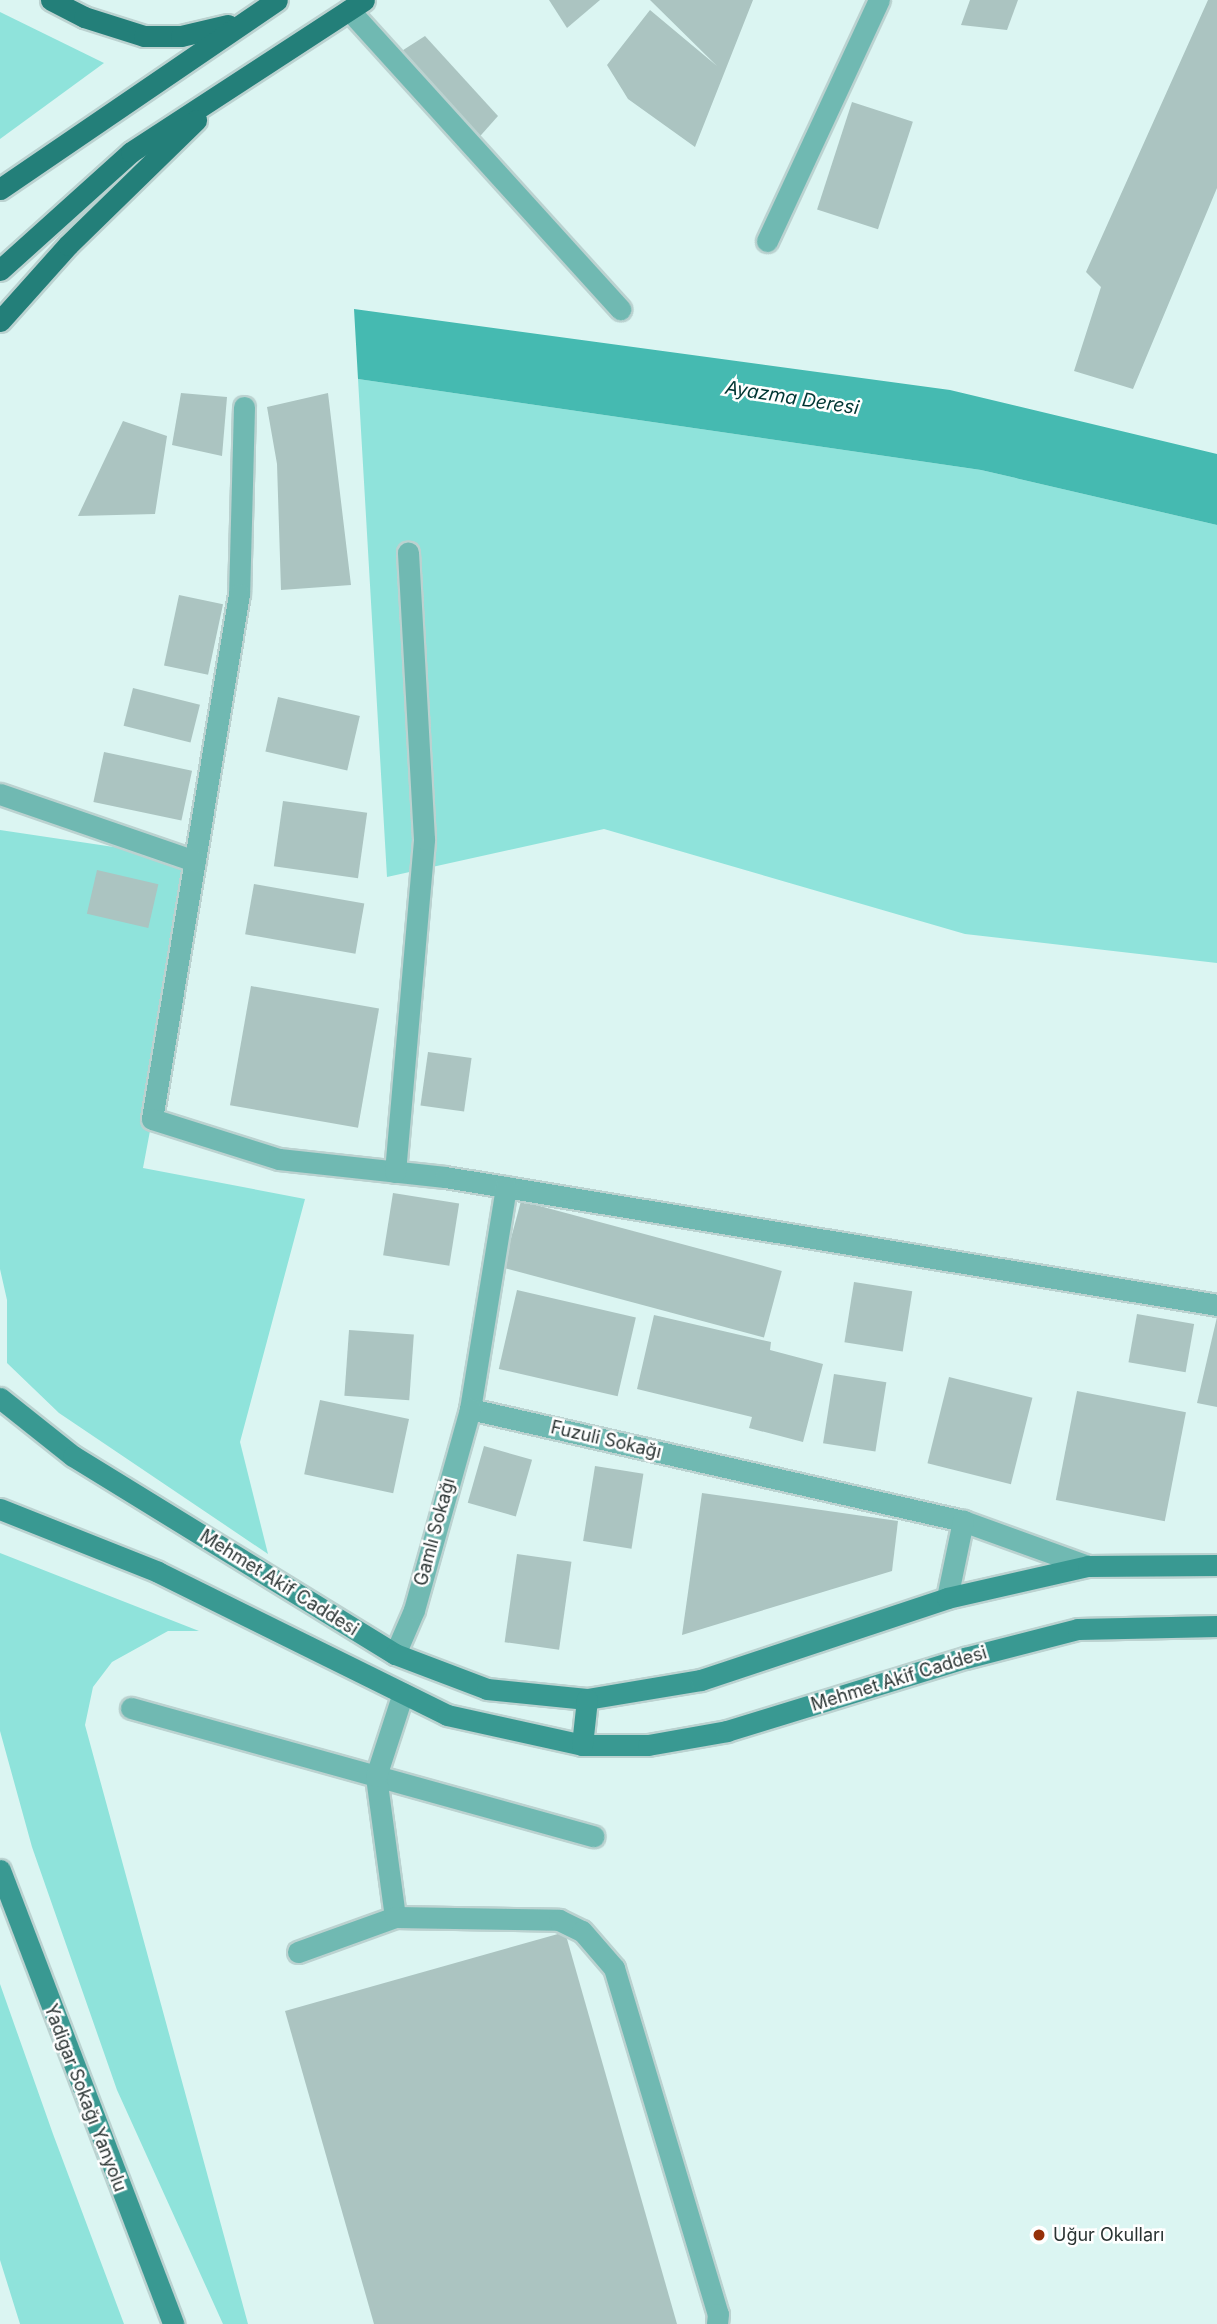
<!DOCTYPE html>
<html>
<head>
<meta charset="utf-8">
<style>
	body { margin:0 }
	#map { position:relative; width:1217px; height:2324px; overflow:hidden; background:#dbf5f2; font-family:Inter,sans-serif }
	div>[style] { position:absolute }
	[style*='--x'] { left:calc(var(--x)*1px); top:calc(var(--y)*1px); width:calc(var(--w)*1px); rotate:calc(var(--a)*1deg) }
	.green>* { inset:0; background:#8fe3db }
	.water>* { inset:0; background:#45bab1 }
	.building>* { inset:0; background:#abc4c1; transform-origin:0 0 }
	.roads { filter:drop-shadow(2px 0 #bbd2d0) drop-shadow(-2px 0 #bbd2d0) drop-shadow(0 2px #bbd2d0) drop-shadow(0 -2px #bbd2d0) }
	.lane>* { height:21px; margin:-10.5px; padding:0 10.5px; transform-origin:10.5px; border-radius:10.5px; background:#70b9b2 }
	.street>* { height:21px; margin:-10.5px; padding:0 10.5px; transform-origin:10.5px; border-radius:10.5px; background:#70b9b2 }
	.secondary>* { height:21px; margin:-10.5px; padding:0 10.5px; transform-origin:10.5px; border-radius:10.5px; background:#399992 }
	.primary>* { height:21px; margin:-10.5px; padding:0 10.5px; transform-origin:10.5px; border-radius:10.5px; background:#237f79 }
	.dots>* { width:19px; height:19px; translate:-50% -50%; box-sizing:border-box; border:4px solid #fff; border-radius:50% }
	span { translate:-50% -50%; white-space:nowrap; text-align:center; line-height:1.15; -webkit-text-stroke:5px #fff; paint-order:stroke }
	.street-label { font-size:18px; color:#2a3433 }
	.poi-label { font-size:18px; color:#2a3433 }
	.left { translate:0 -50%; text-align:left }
	.water-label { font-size:19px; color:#003633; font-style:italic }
</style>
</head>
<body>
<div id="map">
	<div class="green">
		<div style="clip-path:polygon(0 12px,104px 63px,0 139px)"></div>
		<div style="clip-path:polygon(358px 379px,981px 470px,1217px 525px,1217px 963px,965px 934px,604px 829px,387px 877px)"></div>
		<div style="clip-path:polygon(0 830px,201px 860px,143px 1168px,305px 1199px,240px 1442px,268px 1554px,59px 1413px,7px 1363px,7px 1300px,0 1269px)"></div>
		<div style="clip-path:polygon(0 1553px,199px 1631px,168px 1631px,112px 1662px,93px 1687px,85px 1725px,248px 2324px,223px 2324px,117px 2090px,32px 1847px,0 1731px)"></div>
		<div style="clip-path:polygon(0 1984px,53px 2134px,124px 2324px,20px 2324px,0 2260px)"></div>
	</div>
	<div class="water">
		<div style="clip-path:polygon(354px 309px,950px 390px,1217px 454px,1217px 525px,981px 470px,358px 379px)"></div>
	</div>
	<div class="building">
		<div style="clip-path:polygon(549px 0,600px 0,567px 28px)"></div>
		<div style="clip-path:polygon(650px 0,753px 0,695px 147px,628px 99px,607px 65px,650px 10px,717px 66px)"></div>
		<div style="clip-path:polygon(970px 0,1018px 0,1007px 30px,961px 25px)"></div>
		<div style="clip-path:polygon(1208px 0,1217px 0,1217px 188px,1133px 389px,1074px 371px,1101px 287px,1086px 272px)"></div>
		<div style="clip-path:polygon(425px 36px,498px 116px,474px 143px,397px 54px)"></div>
		<div style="left:852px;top:102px;width:64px;height:113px;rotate:18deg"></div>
		<div style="clip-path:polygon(181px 393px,227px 397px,222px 456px,172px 445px)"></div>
		<div style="clip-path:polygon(328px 393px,351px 585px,281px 590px,277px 464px,267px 407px)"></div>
		<div style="clip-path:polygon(123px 421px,167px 436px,155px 514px,78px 516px)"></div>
		<div style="left:179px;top:595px;width:45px;height:72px;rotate:12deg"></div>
		<div style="left:133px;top:688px;width:69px;height:39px;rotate:14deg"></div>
		<div style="left:278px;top:697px;width:84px;height:56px;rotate:13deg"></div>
		<div style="left:104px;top:752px;width:90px;height:51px;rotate:12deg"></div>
		<div style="left:283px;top:801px;width:85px;height:66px;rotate:8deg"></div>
		<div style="left:97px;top:870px;width:63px;height:45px;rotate:13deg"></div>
		<div style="left:254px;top:884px;width:112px;height:51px;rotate:10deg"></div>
		<div style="left:251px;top:986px;width:130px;height:121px;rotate:10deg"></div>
		<div style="left:428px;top:1052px;width:44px;height:54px;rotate:8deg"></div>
		<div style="left:393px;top:1193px;width:67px;height:63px;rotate:9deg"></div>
		<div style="left:521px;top:1201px;width:270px;height:69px;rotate:15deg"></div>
		<div style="left:854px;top:1282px;width:59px;height:61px;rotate:9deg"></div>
		<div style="left:517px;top:1290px;width:122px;height:81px;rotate:13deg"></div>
		<div style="left:1137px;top:1314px;width:58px;height:49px;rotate:10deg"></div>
		<div style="clip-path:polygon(654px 1315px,771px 1342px,770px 1350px,823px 1364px,803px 1442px,749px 1428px,752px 1417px,637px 1389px)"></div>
		<div style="clip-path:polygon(1217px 1317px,1217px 1407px,1197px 1403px)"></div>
		<div style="left:349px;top:1330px;width:65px;height:66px;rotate:4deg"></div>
		<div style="left:834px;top:1374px;width:53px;height:70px;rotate:9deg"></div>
		<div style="left:949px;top:1377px;width:86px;height:89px;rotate:14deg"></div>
		<div style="left:1077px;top:1391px;width:111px;height:111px;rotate:11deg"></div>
		<div style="left:320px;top:1400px;width:91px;height:76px;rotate:12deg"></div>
		<div style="left:484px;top:1446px;width:50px;height:59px;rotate:16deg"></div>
		<div style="left:595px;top:1466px;width:49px;height:76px;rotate:9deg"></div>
		<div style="clip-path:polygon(702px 1493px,898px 1521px,892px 1571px,682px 1635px)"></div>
		<div style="left:517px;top:1554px;width:55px;height:89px;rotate:8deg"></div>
		<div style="clip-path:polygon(565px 1932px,677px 2324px,374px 2324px,285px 2011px)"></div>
	</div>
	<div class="roads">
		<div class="lane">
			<div style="--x:349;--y:10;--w:404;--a:47.8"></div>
			<div style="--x:131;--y:1708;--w:480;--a:15.5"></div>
			<div style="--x:395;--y:1917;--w:142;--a:-97.7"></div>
			<div style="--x:376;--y:1776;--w:87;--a:-72"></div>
			<div style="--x:298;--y:1952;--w:103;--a:-19.8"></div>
			<div style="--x:395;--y:1917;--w:164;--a:1"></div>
			<div style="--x:559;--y:1920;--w:25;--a:26"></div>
			<div style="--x:582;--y:1931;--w:49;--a:49.1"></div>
			<div style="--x:614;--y:1968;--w:361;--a:73.3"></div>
			<div style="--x:718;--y:2314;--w:10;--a:96"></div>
		</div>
		<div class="street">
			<div style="--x:767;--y:241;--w:266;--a:-65.1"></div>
			<div style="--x:244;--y:407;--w:187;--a:91.5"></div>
			<div style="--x:239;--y:594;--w:532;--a:99.41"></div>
			<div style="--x:152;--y:1119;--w:133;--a:17.5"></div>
			<div style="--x:279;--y:1159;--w:167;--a:6.2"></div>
			<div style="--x:445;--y:1177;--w:783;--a:9.41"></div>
			<div style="--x:0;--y:794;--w:206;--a:19"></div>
			<div style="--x:395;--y:1172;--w:334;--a:-85"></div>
			<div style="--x:424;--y:839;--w:287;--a:-93.2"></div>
			<div style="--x:506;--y:1187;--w:225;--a:99.2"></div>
			<div style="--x:470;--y:1409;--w:506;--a:12.8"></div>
			<div style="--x:963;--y:1521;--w:133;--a:19.8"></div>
			<div style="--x:947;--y:1598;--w:79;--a:-78.3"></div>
			<div style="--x:395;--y:1654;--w:48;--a:-66.6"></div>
			<div style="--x:414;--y:1610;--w:209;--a:-74.4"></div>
		</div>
		<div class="secondary">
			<div style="--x:0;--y:1398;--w:93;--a:38.5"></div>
			<div style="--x:73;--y:1456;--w:378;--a:31.6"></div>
			<div style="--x:395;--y:1654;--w:98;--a:20.8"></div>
			<div style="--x:487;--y:1689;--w:100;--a:5.7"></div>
			<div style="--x:587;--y:1699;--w:116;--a:-9.5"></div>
			<div style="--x:701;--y:1680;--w:259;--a:-18.4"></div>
			<div style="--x:947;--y:1598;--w:145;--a:-12.8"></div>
			<div style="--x:1088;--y:1566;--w:129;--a:-0.4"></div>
			<div style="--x:0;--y:1509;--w:170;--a:21.7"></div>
			<div style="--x:158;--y:1572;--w:322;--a:26.3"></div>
			<div style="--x:447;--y:1715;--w:138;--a:12.5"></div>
			<div style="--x:582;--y:1745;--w:66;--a:0"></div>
			<div style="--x:648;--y:1745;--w:80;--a:-10"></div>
			<div style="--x:727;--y:1731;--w:249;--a:-17.1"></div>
			<div style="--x:965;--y:1658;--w:117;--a:-14.4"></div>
			<div style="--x:1078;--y:1629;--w:139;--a:-1.2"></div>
			<div style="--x:582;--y:1745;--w:46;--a:-83.8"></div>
			<div style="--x:0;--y:1870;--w:486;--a:69.1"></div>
		</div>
		<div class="primary">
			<div style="--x:51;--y:0;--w:37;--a:27"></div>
			<div style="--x:84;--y:17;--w:63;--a:17.6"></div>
			<div style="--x:144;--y:36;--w:37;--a:0"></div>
			<div style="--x:181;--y:36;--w:48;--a:-13.2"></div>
			<div style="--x:0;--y:189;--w:335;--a:-34.3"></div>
			<div style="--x:0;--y:270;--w:176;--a:-42"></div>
			<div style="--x:131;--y:152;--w:278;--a:-33.1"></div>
			<div style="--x:0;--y:321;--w:102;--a:-48.2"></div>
			<div style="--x:68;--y:245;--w:179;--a:-44.3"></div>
		</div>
	</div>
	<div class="dots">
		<div style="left:1039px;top:2235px;background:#963008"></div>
	</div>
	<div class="street-label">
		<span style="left:606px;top:1440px;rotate:13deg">Fuzuli Sokağı</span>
		<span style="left:435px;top:1532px;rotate:-75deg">Gamlı Sokağı</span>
		<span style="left:279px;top:1583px;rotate:32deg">Mehmet Akif Caddesi</span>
		<span style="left:899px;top:1679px;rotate:-17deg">Mehmet Akif Caddesi</span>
		<span style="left:85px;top:2098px;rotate:69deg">Yadigar Sokağı Yanyolu</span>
	</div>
	<div class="poi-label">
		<span class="left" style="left:1053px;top:2235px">Uğur Okulları</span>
	</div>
	<div class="water-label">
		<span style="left:792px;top:398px;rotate:9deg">Ayazma Deresi</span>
	</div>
</div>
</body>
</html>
